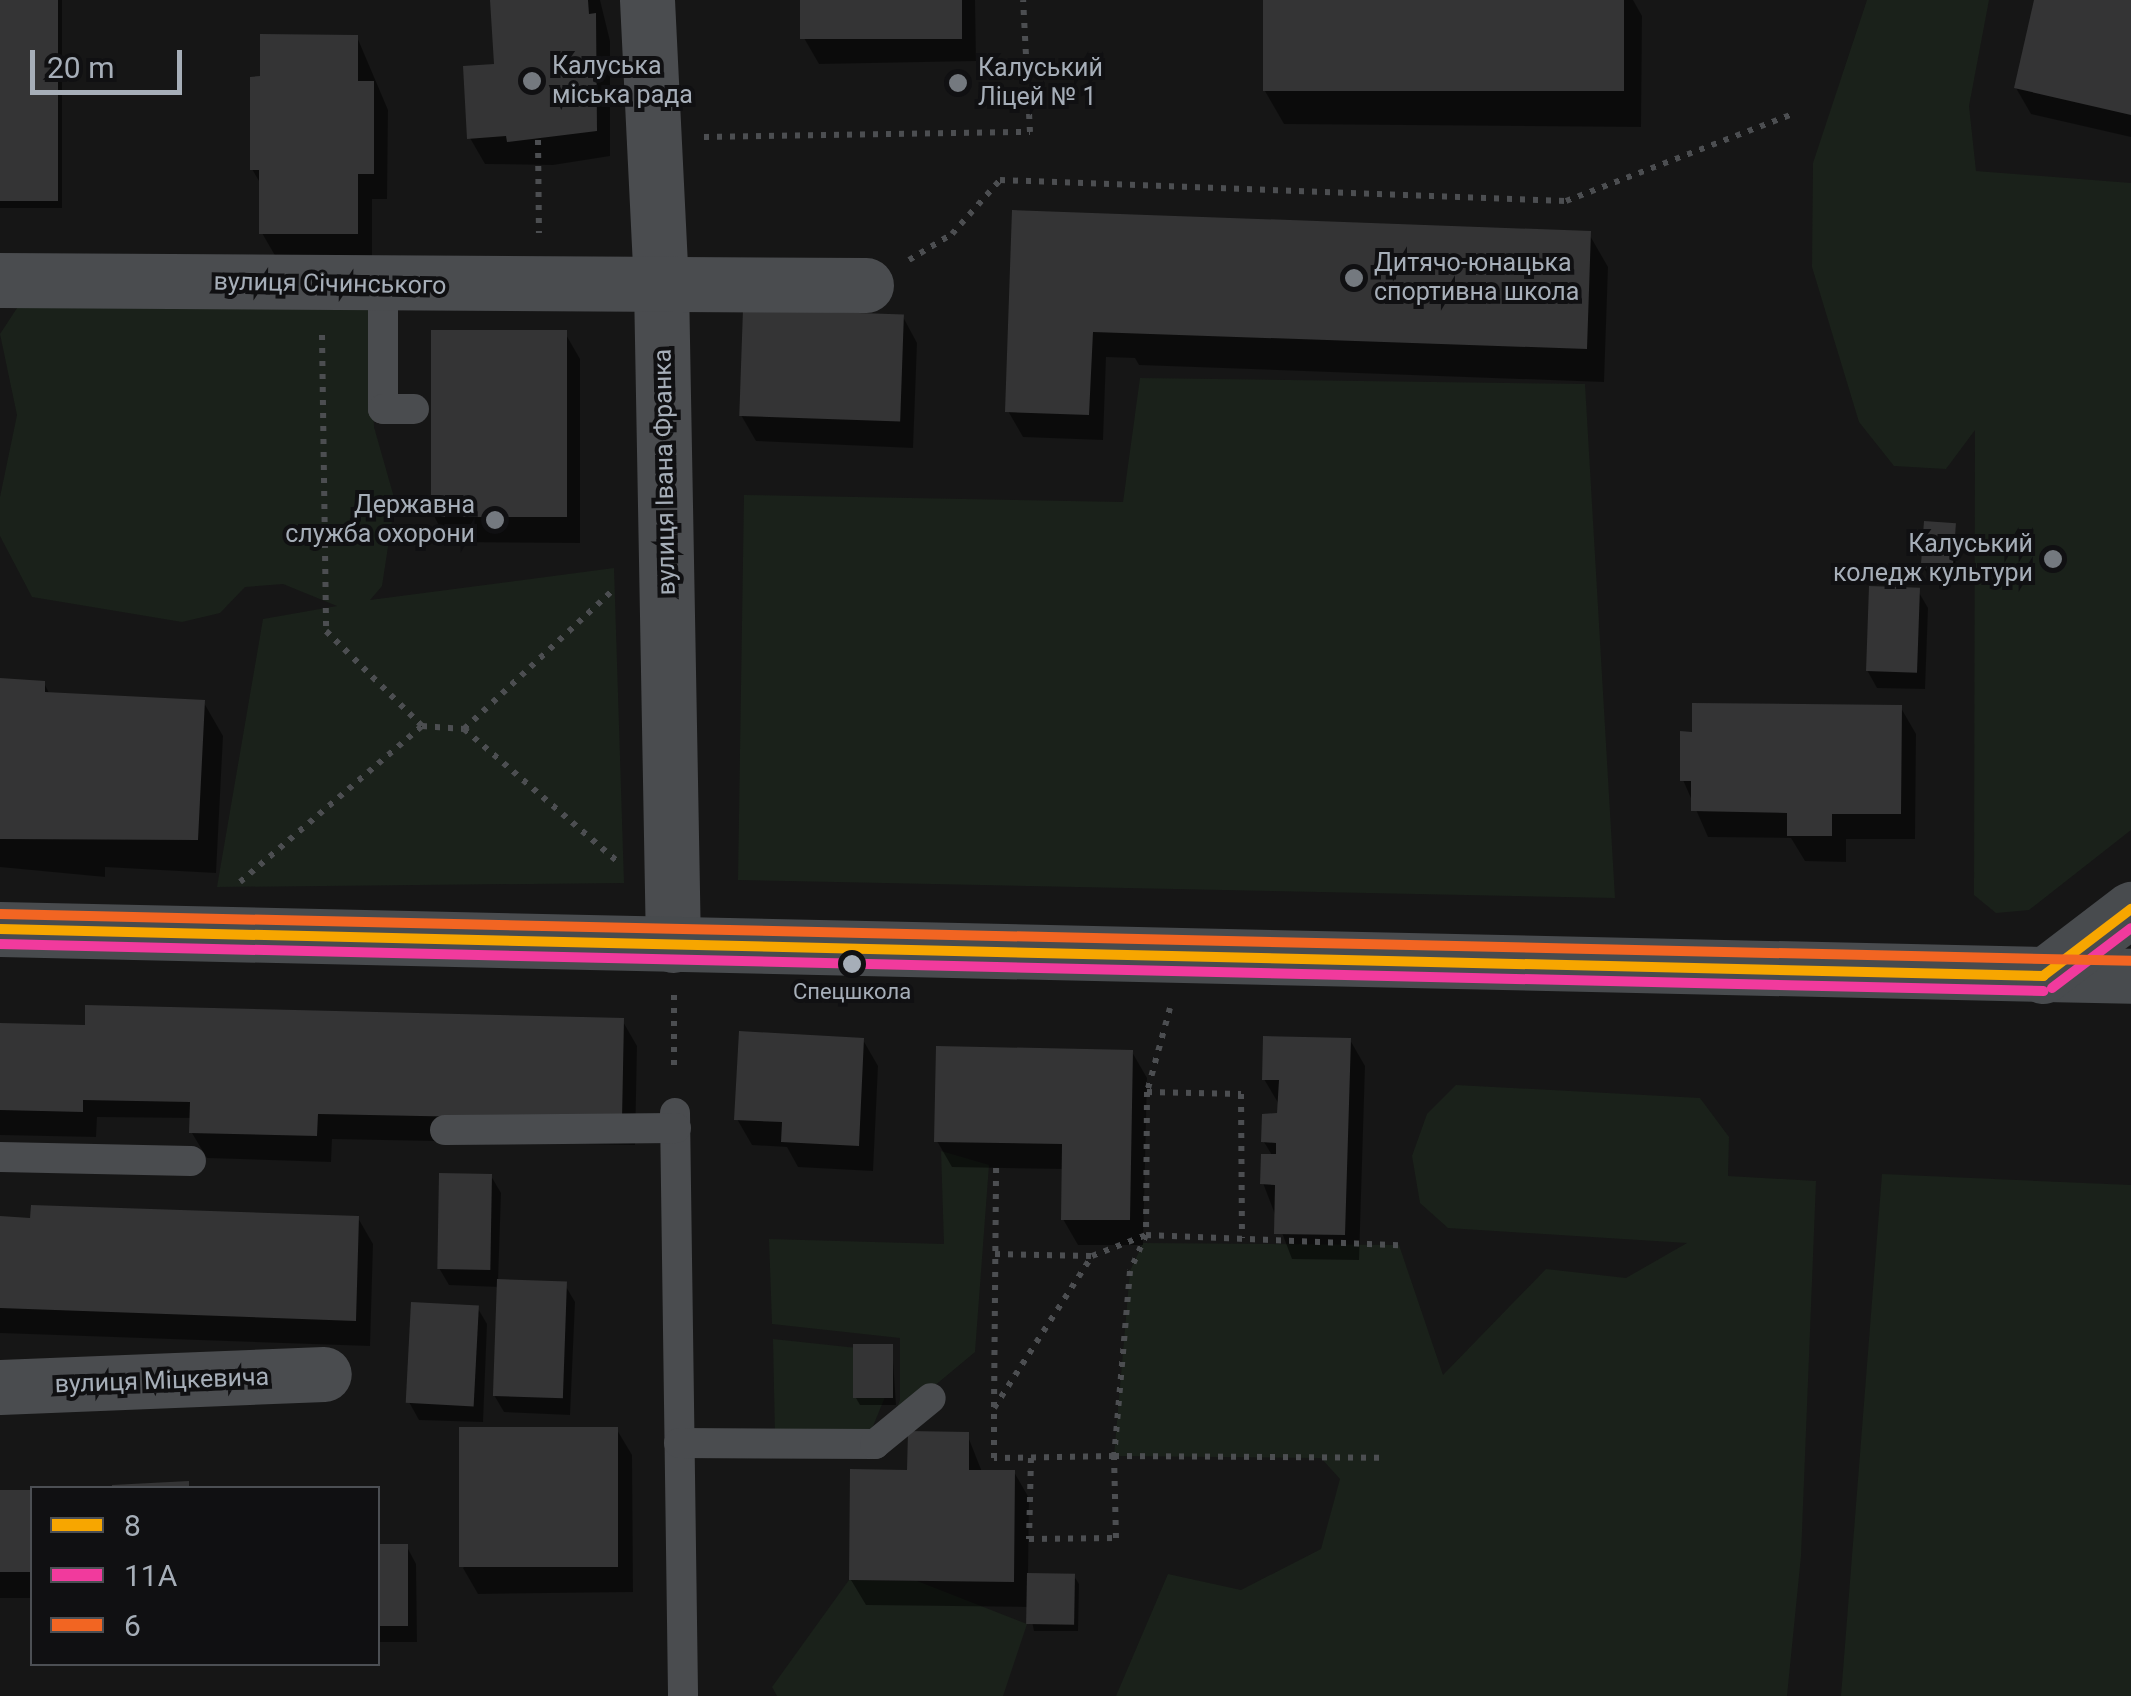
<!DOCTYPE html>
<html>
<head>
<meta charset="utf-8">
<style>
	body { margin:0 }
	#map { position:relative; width:2131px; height:1696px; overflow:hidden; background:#161616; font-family:Roboto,sans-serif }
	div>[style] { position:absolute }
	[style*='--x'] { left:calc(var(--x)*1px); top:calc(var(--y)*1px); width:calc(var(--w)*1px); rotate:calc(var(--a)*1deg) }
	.green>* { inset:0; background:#1a211a }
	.shadow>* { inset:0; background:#0007; transform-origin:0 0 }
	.building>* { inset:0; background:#343435; transform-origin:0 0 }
	.path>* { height:6px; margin-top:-3px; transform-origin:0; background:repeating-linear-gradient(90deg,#4c4e51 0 5px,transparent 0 13px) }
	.lane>* { height:30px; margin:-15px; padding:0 15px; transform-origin:15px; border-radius:15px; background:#4a4c4f }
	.street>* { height:55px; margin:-27.5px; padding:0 27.5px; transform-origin:27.5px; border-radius:27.5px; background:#4a4c4f }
	.secondary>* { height:55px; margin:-27.5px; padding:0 27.5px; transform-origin:27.5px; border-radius:27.5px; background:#484b4e }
	.bus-1>* { height:10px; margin:-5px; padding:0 5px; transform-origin:5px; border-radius:5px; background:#f7a600 }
	.bus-2>* { height:10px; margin:-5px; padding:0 5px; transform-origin:5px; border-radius:5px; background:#f13a9d }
	.bus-3>* { height:10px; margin:-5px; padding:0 5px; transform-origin:5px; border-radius:5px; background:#f26522 }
	.dots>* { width:28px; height:28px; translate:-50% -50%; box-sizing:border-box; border:5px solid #101012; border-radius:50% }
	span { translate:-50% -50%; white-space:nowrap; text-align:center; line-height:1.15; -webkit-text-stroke:8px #101012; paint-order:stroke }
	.bus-label { font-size:22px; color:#a6aeb8 }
	.poi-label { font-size:25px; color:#a6aeb8 }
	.left { translate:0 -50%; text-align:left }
	.right { translate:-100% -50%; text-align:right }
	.street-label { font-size:25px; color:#a6aeb8 }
	.legend { position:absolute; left:30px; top:1486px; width:350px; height:180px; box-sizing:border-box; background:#101012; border:2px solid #4c4f54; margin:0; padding:12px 18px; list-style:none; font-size:30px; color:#a6aeb8 }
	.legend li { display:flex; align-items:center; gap:20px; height:50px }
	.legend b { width:50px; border:2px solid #4c4f54 }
	.scale { position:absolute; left:30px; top:50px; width:152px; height:45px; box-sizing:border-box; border:5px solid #a6aeb8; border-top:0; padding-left:12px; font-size:30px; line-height:35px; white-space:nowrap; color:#a6aeb8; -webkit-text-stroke:8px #101012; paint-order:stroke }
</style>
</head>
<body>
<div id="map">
	<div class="green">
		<div style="clip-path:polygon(1867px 0,1989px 0,1969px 106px,1976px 171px,2131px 183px,2131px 830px,2029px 910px,1996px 913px,1974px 895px,1975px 430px,1946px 469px,1894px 466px,1859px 422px,1812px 267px,1813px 163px)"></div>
		<div style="clip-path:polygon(369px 298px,374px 427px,395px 501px,382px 586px,370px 600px,614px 568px,624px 883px,217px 887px,263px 619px,337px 606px,283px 584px,245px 587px,220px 613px,182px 622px,32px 597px,0 536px,0 497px,17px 415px,0 334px,21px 302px)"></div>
		<div style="clip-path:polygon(1140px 378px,1585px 384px,1615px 898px,738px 880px,744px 495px,1123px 502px)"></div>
		<div style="clip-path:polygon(1456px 1085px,1700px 1098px,1729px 1137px,1728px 1176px,1816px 1181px,1801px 1556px,1787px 1696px,1116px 1696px,1168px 1574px,1241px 1590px,1321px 1549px,1340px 1479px,1321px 1458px,1114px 1456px,1130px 1271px,1143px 1243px,1399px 1245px,1443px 1375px,1546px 1269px,1626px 1278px,1687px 1243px,1448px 1228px,1420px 1203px,1412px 1156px,1427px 1114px)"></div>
		<div style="clip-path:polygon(941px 1151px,989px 1165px,975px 1352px,891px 1422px,900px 1400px,900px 1338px,772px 1324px,769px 1239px,944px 1244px)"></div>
		<div style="clip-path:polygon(1882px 1174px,2131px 1185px,2131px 1696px,1841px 1696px)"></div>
		<div style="clip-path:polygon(773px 1339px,885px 1351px,885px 1397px,869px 1436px,775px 1436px)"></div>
		<div style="clip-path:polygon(849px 1580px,917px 1581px,1027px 1624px,1003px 1696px,777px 1696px,772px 1687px)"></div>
	</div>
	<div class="shadow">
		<div style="left:0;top:0;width:62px;height:208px"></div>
		<div style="clip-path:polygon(492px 0,600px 0,610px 41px,610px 156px,553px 165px,485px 164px,470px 138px,496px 67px)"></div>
		<div style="clip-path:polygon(803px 0,975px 0,976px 61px,819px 64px,804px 38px)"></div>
		<div style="clip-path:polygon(1266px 0,1633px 0,1642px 16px,1641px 127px,1284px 124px,1265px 91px)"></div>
		<div style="clip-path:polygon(2037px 0,2131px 0,2131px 137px,2031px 114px,2016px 88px)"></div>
		<div style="clip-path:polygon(357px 37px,388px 110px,387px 199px,372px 199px,372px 259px,277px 259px,262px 233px,262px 186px,252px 169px,262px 78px)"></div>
		<div style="clip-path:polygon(1015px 213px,1589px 234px,1608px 267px,1604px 382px,1139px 365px,1135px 358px,1106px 357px,1103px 440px,1023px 437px,1008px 411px)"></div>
		<div style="clip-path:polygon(903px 317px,917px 343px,913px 448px,756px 441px,741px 415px)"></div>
		<div style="clip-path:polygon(565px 333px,580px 359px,580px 543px,448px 542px,434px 516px)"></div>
		<div style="clip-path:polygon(1954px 525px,1956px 577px,1928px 575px,1924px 568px)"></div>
		<div style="clip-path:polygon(1918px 591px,1928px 608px,1925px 689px,1877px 688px,1867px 670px)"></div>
		<div style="clip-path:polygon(0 681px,44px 683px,50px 695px,204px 703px,223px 736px,216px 873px,105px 867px,105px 877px,0 867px)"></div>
		<div style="clip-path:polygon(1901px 708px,1916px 734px,1915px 839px,1846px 839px,1846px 862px,1805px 861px,1791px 838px,1708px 837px,1683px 780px)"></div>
		<div style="clip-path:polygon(622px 1020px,637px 1046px,635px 1145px,332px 1139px,331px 1162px,207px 1158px,192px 1133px,192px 1118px,97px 1117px,96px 1137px,0 1135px,0 1026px)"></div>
		<div style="clip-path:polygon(863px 1040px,878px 1066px,873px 1171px,798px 1167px,787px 1147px,752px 1145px,737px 1119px)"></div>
		<div style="clip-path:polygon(1350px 1040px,1365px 1066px,1359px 1260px,1292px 1259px,1263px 1183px,1273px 1157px,1264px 1142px,1280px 1106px,1264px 1079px)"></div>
		<div style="clip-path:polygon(1132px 1052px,1147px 1078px,1143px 1245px,1078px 1245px,1063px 1219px,1064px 1169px,952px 1167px,937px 1141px)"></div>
		<div style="clip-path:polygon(491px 1176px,501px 1193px,498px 1282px,565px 1285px,575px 1302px,570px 1415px,504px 1412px,494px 1395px,499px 1287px,449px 1285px,439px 1268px)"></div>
		<div style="clip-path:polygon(358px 1218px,373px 1244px,370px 1346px,0 1333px,0 1219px)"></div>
		<div style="clip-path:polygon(477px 1307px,487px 1324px,483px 1422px,419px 1420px,409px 1402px)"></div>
		<div style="clip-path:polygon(892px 1346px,896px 1405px,860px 1405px,856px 1398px)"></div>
		<div style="clip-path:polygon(617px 1430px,632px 1455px,633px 1592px,478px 1594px,463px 1568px)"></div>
		<div style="clip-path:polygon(967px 1434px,982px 1472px,1014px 1472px,1029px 1498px,1028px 1575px,1074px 1576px,1079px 1584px,1078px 1631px,1034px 1631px,1029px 1607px,866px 1605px,851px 1580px,910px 1473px)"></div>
		<div style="left:32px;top:1492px;width:106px;height:32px;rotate:90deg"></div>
		<div style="clip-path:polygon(378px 1547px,407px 1547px,416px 1564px,417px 1642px,378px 1642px)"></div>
	</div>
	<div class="building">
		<div style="left:0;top:0;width:58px;height:201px"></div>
		<div style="clip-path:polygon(490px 0,588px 0,589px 14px,596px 13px,597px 131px,507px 142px,506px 136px,467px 139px,463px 66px,494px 64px)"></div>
		<div style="left:800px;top:0;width:162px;height:39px"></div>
		<div style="left:1263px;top:0;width:361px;height:91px"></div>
		<div style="clip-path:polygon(2034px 0,2131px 0,2131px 115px,2014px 88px)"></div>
		<div style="clip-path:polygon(260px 34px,358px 35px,358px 81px,374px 81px,374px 174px,358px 174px,358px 234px,259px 234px,259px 170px,250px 170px,250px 77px,260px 76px)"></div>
		<div style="clip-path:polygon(1012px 210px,1591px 231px,1587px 349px,1093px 332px,1089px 415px,1005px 412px)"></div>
		<div style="left:743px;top:309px;width:161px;height:107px;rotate:2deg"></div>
		<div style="left:431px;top:330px;width:136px;height:187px"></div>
		<div style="left:1924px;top:521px;width:32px;height:47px;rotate:4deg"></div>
		<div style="left:1869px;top:586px;width:51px;height:85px;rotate:2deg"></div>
		<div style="clip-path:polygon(0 678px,45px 681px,45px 692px,205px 700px,198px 840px,0 839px)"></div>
		<div style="clip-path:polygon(1692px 703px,1902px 705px,1901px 814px,1832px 814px,1832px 836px,1787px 836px,1787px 813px,1691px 811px,1691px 781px,1680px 781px,1680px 731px,1692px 732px)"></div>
		<div style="clip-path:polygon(85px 1005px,624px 1018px,622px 1120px,318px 1114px,317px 1136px,189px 1133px,190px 1102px,83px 1100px,83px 1112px,0 1110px,0 1023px,85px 1025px)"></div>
		<div style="clip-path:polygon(739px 1031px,864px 1038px,859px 1146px,781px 1142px,782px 1122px,734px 1120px)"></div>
		<div style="clip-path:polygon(1263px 1036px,1351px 1038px,1345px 1235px,1274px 1234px,1275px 1185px,1260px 1184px,1261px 1154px,1276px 1154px,1276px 1143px,1261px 1142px,1262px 1114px,1277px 1113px,1279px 1080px,1262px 1080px)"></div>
		<div style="clip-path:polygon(936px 1046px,1133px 1050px,1130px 1220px,1061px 1220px,1062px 1144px,934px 1142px)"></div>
		<div style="left:439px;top:1173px;width:53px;height:96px;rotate:1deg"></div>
		<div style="clip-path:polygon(31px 1205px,359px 1216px,356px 1321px,0 1308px,0 1216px,30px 1218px)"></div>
		<div style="left:497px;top:1279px;width:70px;height:117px;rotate:2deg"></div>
		<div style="left:411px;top:1302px;width:68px;height:101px;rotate:3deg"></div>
		<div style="left:853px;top:1344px;width:40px;height:54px"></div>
		<div style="left:618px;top:1427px;width:140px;height:159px;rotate:90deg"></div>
		<div style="clip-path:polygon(908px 1431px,969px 1432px,969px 1470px,1015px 1470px,1014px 1582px,849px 1580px,850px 1469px,907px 1470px)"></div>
		<div style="clip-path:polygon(189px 1481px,189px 1488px,112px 1488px,112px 1485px)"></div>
		<div style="left:32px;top:1490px;width:82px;height:32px;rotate:90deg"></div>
		<div style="left:378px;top:1544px;width:30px;height:82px"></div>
		<div style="left:1027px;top:1573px;width:48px;height:51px;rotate:1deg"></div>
	</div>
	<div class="path">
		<div style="--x:704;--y:137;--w:326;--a:-0.9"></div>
		<div style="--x:1030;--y:132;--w:132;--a:-93"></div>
		<div style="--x:538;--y:140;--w:93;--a:89.4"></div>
		<div style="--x:909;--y:260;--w:50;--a:-31.2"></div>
		<div style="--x:952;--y:234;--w:72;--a:-48.4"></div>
		<div style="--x:1000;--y:180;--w:566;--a:2.12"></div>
		<div style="--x:1566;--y:201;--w:245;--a:-21"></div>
		<div style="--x:322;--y:335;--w:296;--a:89.2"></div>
		<div style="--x:326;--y:631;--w:135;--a:44.7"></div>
		<div style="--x:422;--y:726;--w:42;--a:4.1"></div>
		<div style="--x:464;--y:729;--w:203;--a:40.8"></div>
		<div style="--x:464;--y:729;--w:204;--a:-43"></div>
		<div style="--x:240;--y:882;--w:240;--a:-40.6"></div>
		<div style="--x:674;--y:995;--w:77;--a:90"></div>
		<div style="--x:1170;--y:1008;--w:87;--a:105.3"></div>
		<div style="--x:1147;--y:1092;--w:143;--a:90.4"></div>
		<div style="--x:1146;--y:1235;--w:253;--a:2.3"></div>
		<div style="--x:1147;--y:1092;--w:94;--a:1.2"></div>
		<div style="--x:1241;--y:1094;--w:144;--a:89.6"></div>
		<div style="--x:1146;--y:1235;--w:39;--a:114"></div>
		<div style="--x:1130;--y:1271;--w:186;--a:94.9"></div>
		<div style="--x:1114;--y:1456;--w:120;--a:179"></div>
		<div style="--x:994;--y:1458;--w:50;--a:-90"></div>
		<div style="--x:994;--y:1408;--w:181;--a:-57.2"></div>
		<div style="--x:1092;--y:1256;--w:58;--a:-21.3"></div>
		<div style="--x:995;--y:1254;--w:96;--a:1.2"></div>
		<div style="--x:994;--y:1407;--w:247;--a:-89.5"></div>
		<div style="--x:1031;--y:1458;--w:81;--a:91.4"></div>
		<div style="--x:1029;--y:1539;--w:87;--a:-0.7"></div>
		<div style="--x:1116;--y:1538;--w:82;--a:-91.4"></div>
		<div style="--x:1114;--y:1456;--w:266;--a:0.4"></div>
	</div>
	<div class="lane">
		<div style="--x:383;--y:284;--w:125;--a:90"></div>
		<div style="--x:383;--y:409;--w:31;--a:0"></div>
		<div style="--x:675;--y:1113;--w:583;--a:89.21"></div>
		<div style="--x:445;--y:1130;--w:231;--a:-0.5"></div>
		<div style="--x:0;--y:1157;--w:191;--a:1.2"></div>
		<div style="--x:679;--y:1443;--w:196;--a:0.3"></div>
		<div style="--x:875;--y:1444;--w:72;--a:-39.4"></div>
	</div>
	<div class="street">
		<div style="--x:647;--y:0;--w:285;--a:87.2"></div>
		<div style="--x:661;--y:285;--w:660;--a:88.96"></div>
		<div style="--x:0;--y:280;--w:866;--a:0.33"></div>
		<div style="--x:0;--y:1387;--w:324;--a:-2.3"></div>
	</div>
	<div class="secondary">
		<div style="--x:0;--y:929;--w:2132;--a:1.26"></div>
		<div style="--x:2043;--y:976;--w:111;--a:-37.3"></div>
	</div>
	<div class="bus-1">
		<div style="--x:0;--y:929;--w:2044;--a:1.32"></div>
		<div style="--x:2043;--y:976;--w:111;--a:-37.3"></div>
	</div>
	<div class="bus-2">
		<div style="--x:0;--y:944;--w:2044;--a:1.32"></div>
		<div style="--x:2052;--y:988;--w:99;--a:-37.2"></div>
	</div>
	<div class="bus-3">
		<div style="--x:0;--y:914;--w:2132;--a:1.26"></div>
	</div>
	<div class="dots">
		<div style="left:532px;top:81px;background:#74797f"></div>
		<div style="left:958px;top:83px;background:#74797f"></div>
		<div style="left:1354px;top:278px;background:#74797f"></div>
		<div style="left:495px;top:520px;background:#74797f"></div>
		<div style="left:2053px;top:559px;background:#74797f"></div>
		<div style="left:852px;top:964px;background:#a6aeb8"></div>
	</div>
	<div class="bus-label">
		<span style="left:852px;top:992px">Спецшкола</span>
	</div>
	<div class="poi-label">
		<span class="left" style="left:552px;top:81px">Калуська<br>міська рада</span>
		<span class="left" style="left:978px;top:83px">Калуський<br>Ліцей № 1</span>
		<span class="left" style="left:1374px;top:278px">Дитячо-юнацька<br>спортивна школа</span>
		<span class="right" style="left:475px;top:520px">Державна<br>служба охорони</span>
		<span class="right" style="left:2033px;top:559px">Калуський<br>коледж культури</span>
	</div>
	<div class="street-label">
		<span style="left:330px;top:284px;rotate:1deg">вулиця Січинського</span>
		<span style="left:665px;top:472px;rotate:-91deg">вулиця Івана Франка</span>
		<span style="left:162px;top:1381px;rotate:-2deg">вулиця Міцкевича</span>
	</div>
	<ul class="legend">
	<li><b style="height:12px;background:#f7a600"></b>8</li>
	<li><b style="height:12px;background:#f13a9d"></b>11А</li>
	<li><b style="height:12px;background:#f26522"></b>6</li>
	</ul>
	<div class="scale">20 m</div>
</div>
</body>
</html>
